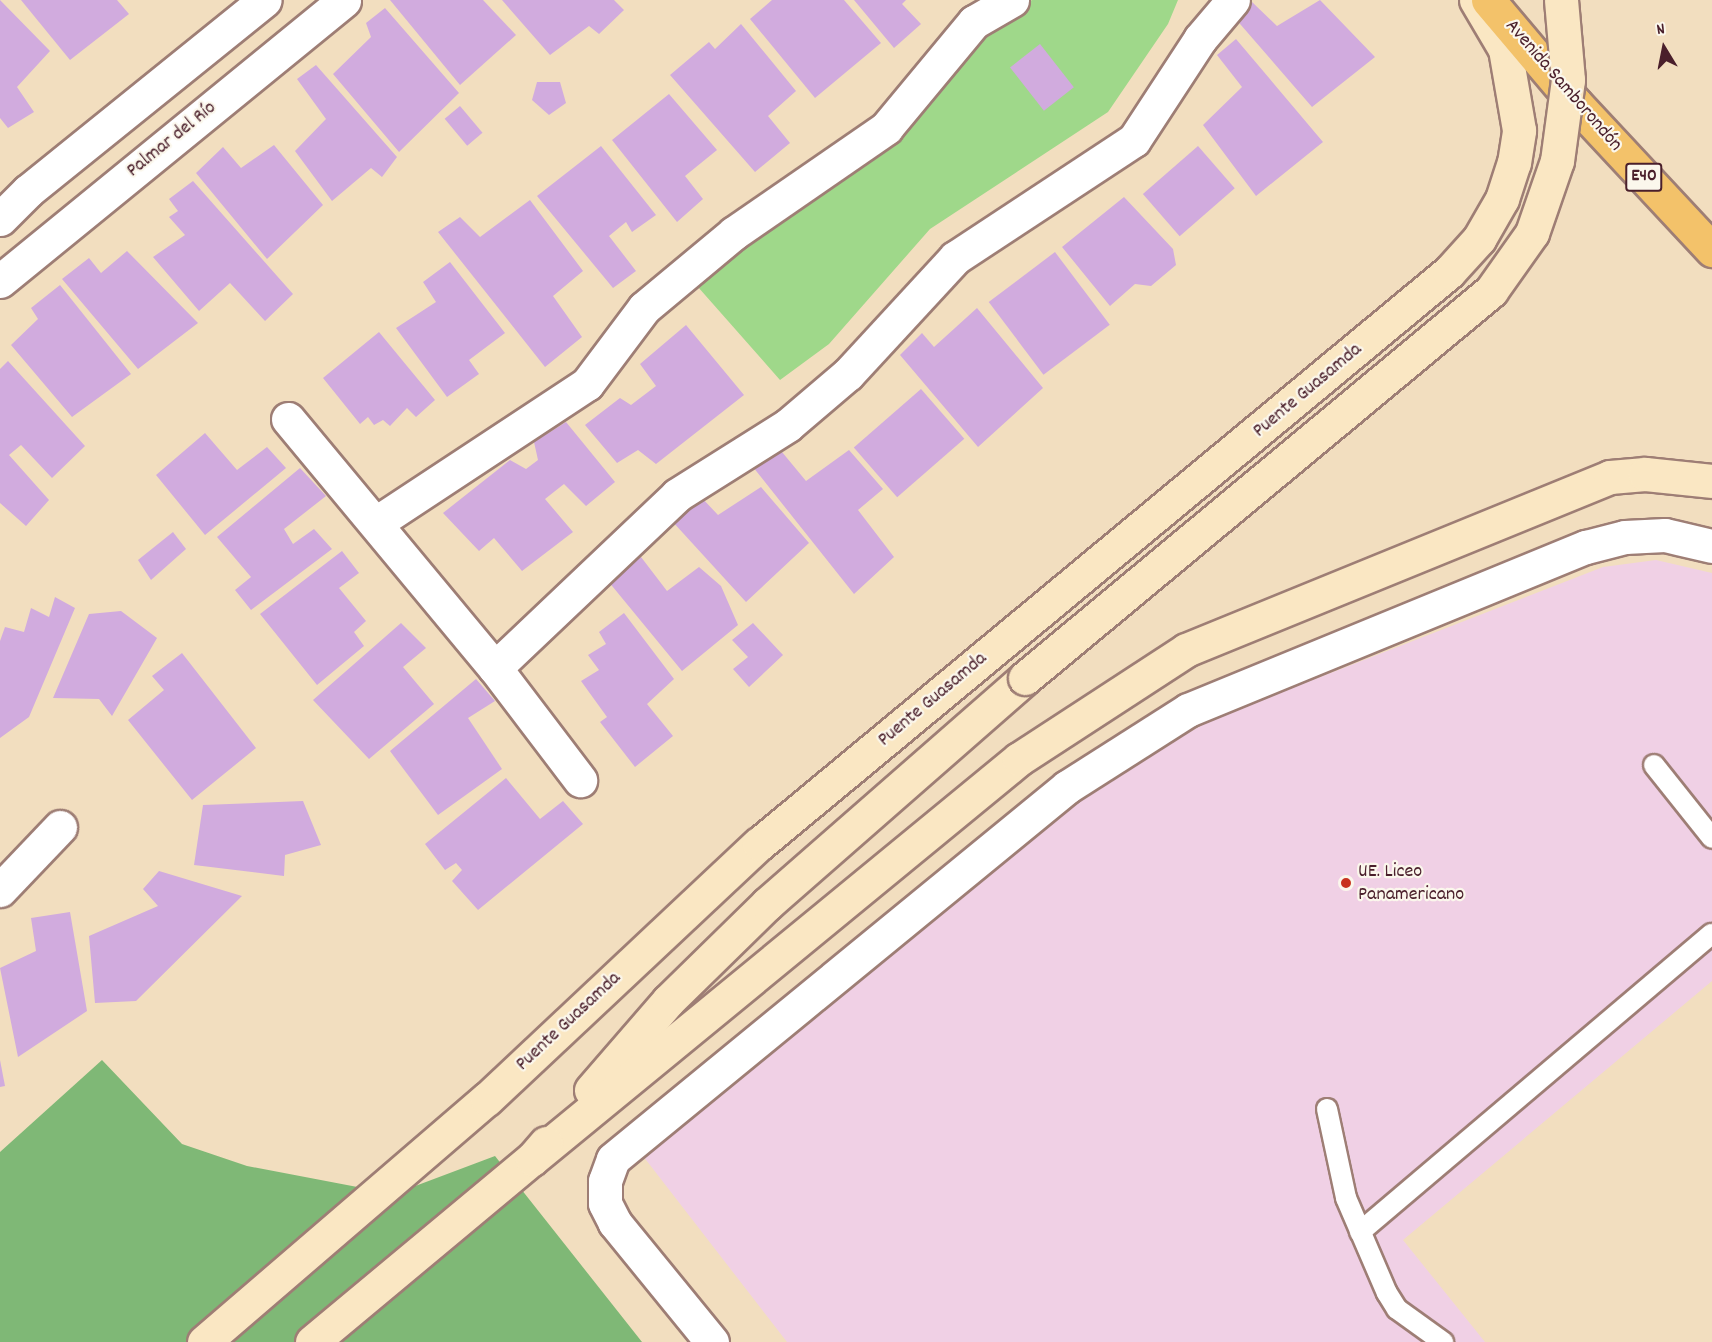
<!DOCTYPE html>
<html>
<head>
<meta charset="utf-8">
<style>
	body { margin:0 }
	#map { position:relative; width:1712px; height:1342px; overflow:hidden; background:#f2debf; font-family:Dekko,sans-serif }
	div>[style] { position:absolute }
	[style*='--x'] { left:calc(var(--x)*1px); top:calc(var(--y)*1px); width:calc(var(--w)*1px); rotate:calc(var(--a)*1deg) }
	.built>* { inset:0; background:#f0d0e5 }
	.green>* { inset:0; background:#9fd88a }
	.forest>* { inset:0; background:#7fb876 }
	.building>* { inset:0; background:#d1abde; transform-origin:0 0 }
	.roads { filter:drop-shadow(2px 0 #9e7e75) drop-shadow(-2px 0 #9e7e75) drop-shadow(0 2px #9e7e75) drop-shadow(0 -2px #9e7e75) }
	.lane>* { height:20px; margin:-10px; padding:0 10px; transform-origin:10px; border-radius:10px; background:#fff }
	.street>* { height:33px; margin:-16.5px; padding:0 16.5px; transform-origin:16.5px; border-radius:16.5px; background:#fff }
	.secondary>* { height:33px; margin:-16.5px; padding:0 16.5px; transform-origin:16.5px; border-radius:16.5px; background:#fae7c3 }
	.highway>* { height:33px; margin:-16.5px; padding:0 16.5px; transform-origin:16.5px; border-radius:16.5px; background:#f3c26a }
	.bridges { filter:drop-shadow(2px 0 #9e7e75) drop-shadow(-2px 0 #9e7e75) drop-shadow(0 2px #9e7e75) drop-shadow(0 -2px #9e7e75) }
	.secondary-bridge>* { height:33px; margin:-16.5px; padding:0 16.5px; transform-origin:16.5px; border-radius:16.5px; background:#fae7c3 }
	.dots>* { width:16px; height:16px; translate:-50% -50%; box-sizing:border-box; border:3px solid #fbf7ec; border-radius:50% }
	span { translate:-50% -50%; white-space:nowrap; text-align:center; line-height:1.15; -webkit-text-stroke:4.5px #fbf7ec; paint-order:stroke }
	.shield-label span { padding:2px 4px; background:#fbf7ec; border:2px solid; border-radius:4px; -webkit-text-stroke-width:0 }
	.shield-label { font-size:18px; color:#4a1f2b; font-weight:700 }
	.street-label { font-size:20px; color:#4a1f2b }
	.poi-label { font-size:20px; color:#4a1f2b }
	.left { translate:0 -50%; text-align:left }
	.north { position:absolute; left:1634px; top:18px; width:60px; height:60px; -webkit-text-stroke:4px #fbf7ec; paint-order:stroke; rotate:350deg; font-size:16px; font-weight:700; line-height:24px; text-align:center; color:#4a1f2b }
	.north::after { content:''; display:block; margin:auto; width:21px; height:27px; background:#4a1f2b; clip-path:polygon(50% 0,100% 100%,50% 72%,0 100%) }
</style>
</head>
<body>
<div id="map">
	<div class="built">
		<div style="clip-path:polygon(1656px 560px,1712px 573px,1712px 981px,1403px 1240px,1485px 1342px,787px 1342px,643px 1156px,1099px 786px,1212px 719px,1603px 567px)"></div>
	</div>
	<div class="green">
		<div style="clip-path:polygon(1032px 0,1178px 0,1168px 24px,1108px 112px,930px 229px,829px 344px,780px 380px,698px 287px,739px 241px,980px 31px)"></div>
	</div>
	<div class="forest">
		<div style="clip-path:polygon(102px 1060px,182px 1144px,247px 1166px,394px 1194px,495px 1156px,642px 1342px,0 1342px,0 1152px)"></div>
	</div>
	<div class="building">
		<div style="clip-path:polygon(0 0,50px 51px,17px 87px,34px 112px,8px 128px,0 118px)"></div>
		<div style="clip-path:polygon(21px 0,117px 0,129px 14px,70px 60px)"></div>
		<div style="clip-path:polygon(390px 0,483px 0,516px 35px,460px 85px)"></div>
		<div style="clip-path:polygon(502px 0,614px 0,624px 10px,599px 34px,589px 26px,550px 55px)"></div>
		<div style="clip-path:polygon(772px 0,844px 0,881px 43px,815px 98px,750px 19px)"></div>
		<div style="clip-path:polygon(854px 0,906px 0,902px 4px,921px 24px,894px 48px)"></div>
		<div style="clip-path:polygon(1320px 0,1375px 57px,1312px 107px,1234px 17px,1252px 2px,1277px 26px)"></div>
		<div style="clip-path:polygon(385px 8px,459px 93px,399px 152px,333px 74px,371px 37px,366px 23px)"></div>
		<div style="clip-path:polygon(741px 24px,796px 91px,768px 116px,790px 143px,755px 172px,670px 75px,709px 42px,715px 49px)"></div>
		<div style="clip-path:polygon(1236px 39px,1323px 142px,1256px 196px,1203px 125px,1242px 87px,1217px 55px)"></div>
		<div style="left:1040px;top:44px;width:55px;height:38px;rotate:52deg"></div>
		<div style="clip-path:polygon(316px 65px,397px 157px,382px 177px,371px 168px,332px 201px,295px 151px,326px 119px,297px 79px)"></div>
		<div style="clip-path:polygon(537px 82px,560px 82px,566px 103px,549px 115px,532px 100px)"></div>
		<div style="clip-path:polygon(669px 94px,717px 150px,685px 176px,703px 199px,677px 222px,612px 140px)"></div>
		<div style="left:460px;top:106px;width:35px;height:20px;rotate:50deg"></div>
		<div style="clip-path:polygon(274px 145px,323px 205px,267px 259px,196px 173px,223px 147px,241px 168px)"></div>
		<div style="clip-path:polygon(601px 146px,656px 215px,632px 232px,626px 222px,609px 236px,636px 271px,613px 288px,537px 196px)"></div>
		<div style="left:1198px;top:146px;width:56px;height:73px;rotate:49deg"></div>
		<div style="clip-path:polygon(193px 181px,293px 294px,265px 321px,230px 283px,199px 311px,153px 257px,185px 235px,169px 217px,178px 211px,169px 199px)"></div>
		<div style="clip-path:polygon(1124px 197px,1173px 249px,1176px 265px,1151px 286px,1135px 284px,1110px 306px,1062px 247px)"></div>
		<div style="clip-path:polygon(530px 200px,583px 271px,553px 296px,582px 337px,545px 367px,438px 232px,460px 217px,480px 237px)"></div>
		<div style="clip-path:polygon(127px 251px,198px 323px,138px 369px,62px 279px,89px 258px,101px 273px)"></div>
		<div style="left:1055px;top:252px;width:91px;height:83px;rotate:53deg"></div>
		<div style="clip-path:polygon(450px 262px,505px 333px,469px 360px,479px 374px,447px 397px,396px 328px,436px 302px,423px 282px)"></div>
		<div style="clip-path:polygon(60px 285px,131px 374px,72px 417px,11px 345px,38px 319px,31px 308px)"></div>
		<div style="clip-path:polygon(977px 308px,1043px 388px,978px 447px,900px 355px,922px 333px,934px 347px)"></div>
		<div style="clip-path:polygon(686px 325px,744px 395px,656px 464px,638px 450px,617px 463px,585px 425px,620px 398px,631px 405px,656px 386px,640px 364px)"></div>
		<div style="clip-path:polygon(379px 332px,435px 400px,416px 417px,407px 408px,390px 426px,383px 420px,374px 425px,368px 417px,360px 424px,323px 378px)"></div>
		<div style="clip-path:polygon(8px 361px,85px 446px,52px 478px,21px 445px,9px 455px,49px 500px,26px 526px,0 503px,0 369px)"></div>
		<div style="left:921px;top:389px;width:66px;height:89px;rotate:49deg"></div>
		<div style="clip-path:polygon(566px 422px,615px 482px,586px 506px,564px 484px,545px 499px,573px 532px,522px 571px,494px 538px,479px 551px,443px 513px,510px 460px,526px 469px,538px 460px,534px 442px)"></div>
		<div style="clip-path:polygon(205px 433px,237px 470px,267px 447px,286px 468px,205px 535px,156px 475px)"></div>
		<div style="clip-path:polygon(849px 450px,883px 489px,858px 510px,894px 557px,854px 594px,753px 467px,782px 452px,806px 481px)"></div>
		<div style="clip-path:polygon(300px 468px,326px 496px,284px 529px,293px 544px,314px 529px,332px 549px,251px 610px,235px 590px,251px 577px,217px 537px)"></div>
		<div style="clip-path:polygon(761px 487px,809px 543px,746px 602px,672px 521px,701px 497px,718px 515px)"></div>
		<div style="clip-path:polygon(173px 532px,186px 549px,151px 580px,138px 560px)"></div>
		<div style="clip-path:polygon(342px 551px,359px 573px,339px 588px,366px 621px,354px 632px,364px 646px,317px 685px,260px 614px)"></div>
		<div style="clip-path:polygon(641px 557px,667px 591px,699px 567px,721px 586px,738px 625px,682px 671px,608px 581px)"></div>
		<div style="clip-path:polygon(55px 597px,75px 608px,29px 717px,0 738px,0 641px,5px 627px,24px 632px,31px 608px,49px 617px)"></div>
		<div style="clip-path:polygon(121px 611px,157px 638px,112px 716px,99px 699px,53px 698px,89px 614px)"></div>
		<div style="clip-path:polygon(624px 613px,674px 679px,647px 704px,673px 736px,635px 767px,600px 722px,607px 717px,581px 681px,599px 670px,588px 655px,606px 644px,599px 632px)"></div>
		<div style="clip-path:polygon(401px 623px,426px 648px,403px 667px,434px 704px,369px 759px,313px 700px)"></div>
		<div style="clip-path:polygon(753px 623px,783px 655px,749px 687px,733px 669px,748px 657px,732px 640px)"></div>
		<div style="clip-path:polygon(182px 653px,256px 748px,192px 800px,128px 720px,164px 690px,152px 676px)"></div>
		<div style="clip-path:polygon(476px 679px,495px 701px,468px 718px,502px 769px,438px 815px,390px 751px)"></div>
		<div style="clip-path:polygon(506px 778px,540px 819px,563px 801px,583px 824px,478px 910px,452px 881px,462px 870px,456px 863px,445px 870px,425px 844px)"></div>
		<div style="clip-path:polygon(303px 801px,321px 845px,285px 855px,284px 876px,194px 865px,203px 805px)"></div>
		<div style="clip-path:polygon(159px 871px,242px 896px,136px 1001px,95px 1003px,89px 936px,158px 906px,143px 889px)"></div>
		<div style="clip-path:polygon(70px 912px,87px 1011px,18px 1057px,0 968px,36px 951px,31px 918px)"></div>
		<div style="clip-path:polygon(0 1060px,5px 1086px,0 1087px)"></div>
	</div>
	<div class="roads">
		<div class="lane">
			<div style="--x:1654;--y:765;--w:93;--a:51.5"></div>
			<div style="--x:1327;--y:1109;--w:91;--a:77.9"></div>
			<div style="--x:1346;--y:1198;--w:103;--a:66.7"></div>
			<div style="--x:1387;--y:1293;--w:19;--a:58"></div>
			<div style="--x:1397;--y:1309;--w:57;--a:35.7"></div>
			<div style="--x:1360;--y:1232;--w:461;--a:-40.3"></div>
		</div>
		<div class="street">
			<div style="--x:0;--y:219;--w:40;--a:-45"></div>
			<div style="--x:28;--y:191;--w:304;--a:-38.9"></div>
			<div style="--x:0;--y:281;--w:444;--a:-39.2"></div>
			<div style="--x:288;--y:419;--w:324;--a:50.3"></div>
			<div style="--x:495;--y:668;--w:141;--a:52.8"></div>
			<div style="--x:376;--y:523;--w:253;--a:-33.4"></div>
			<div style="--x:587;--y:384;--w:95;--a:-53.1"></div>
			<div style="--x:644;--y:308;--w:117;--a:-39.8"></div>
			<div style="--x:734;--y:233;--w:185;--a:-34.6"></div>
			<div style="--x:886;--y:128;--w:138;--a:-50.3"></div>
			<div style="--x:974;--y:22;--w:44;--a:-30.1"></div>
			<div style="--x:495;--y:668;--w:251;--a:-43.5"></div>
			<div style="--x:677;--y:495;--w:131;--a:-32.2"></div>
			<div style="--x:788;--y:425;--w:79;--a:-40.4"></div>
			<div style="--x:848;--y:374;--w:158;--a:-47.3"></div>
			<div style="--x:955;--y:258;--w:214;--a:-33.4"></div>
			<div style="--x:1134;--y:140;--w:121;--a:-56.8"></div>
			<div style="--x:1200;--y:39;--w:51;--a:-49.8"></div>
			<div style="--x:0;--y:890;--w:87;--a:-46.4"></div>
			<div style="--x:712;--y:1342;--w:154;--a:-129.2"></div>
			<div style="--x:615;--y:1223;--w:22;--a:-117"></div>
			<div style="--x:605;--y:1203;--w:22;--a:-90"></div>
			<div style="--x:605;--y:1181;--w:23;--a:-70"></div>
			<div style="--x:613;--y:1159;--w:587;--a:-39.33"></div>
			<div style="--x:1067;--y:787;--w:143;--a:-32.5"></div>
			<div style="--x:1188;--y:710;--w:430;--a:-22.3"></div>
			<div style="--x:1586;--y:547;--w:40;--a:-14.4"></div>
			<div style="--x:1625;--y:537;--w:40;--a:-2.9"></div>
			<div style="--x:1665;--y:535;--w:48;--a:13.2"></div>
		</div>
		<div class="secondary">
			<div style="--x:591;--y:1090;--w:118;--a:-49.1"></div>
			<div style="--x:668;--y:1001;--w:139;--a:-44.4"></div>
			<div style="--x:767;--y:904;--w:343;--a:-41.2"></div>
			<div style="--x:532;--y:1159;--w:630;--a:-39.4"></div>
			<div style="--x:1019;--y:759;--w:199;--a:-33.1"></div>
			<div style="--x:1186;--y:650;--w:458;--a:-22.2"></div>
			<div style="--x:1610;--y:477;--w:35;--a:-5"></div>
			<div style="--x:1645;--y:474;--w:67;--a:6"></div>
			<div style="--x:204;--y:1342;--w:373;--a:-40.7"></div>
			<div style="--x:487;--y:1099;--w:373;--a:-43.2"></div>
			<div style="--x:759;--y:844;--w:896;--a:-39.66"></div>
			<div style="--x:1449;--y:272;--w:45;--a:-47.7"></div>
			<div style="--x:1479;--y:239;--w:46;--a:-60.1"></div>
			<div style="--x:1502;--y:199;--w:38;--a:-72"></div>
			<div style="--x:1514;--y:163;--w:33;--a:-81"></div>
			<div style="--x:1519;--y:130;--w:82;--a:-99.8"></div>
			<div style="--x:1505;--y:49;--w:57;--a:-120.6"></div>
			<div style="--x:312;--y:1342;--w:286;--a:-39.8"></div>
			<div style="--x:532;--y:1159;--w:21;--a:-49"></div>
		</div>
		<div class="highway">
			<div style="--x:1488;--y:0;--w:136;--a:49.8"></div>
			<div style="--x:1576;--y:104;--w:200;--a:47"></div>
		</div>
	</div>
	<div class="bridges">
		<div class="secondary-bridge">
			<div style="--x:1025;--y:678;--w:606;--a:-39.71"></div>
			<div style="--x:1491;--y:291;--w:71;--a:-54.7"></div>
			<div style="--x:1532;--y:233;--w:76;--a:-70.9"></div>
			<div style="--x:1557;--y:161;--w:82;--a:-82.3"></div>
			<div style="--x:1568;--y:80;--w:80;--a:-95"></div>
		</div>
	</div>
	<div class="dots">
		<div style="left:1346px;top:883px;background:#c8321e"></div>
	</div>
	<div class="shield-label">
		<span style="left:1644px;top:177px">E40</span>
	</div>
	<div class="street-label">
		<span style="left:1563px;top:86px;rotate:49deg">Avenida Samborondón</span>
		<span style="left:172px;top:140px;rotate:-39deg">Palmar del Río</span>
		<span style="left:1308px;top:391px;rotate:-40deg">Puente Guasamda</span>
		<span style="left:933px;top:700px;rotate:-40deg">Puente Guasamda</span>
		<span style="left:569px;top:1022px;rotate:-43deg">Puente Guasamda</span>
	</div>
	<div class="poi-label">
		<span class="left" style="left:1358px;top:884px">UE. Liceo<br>Panamericano</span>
	</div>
	<div class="north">N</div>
</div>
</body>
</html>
